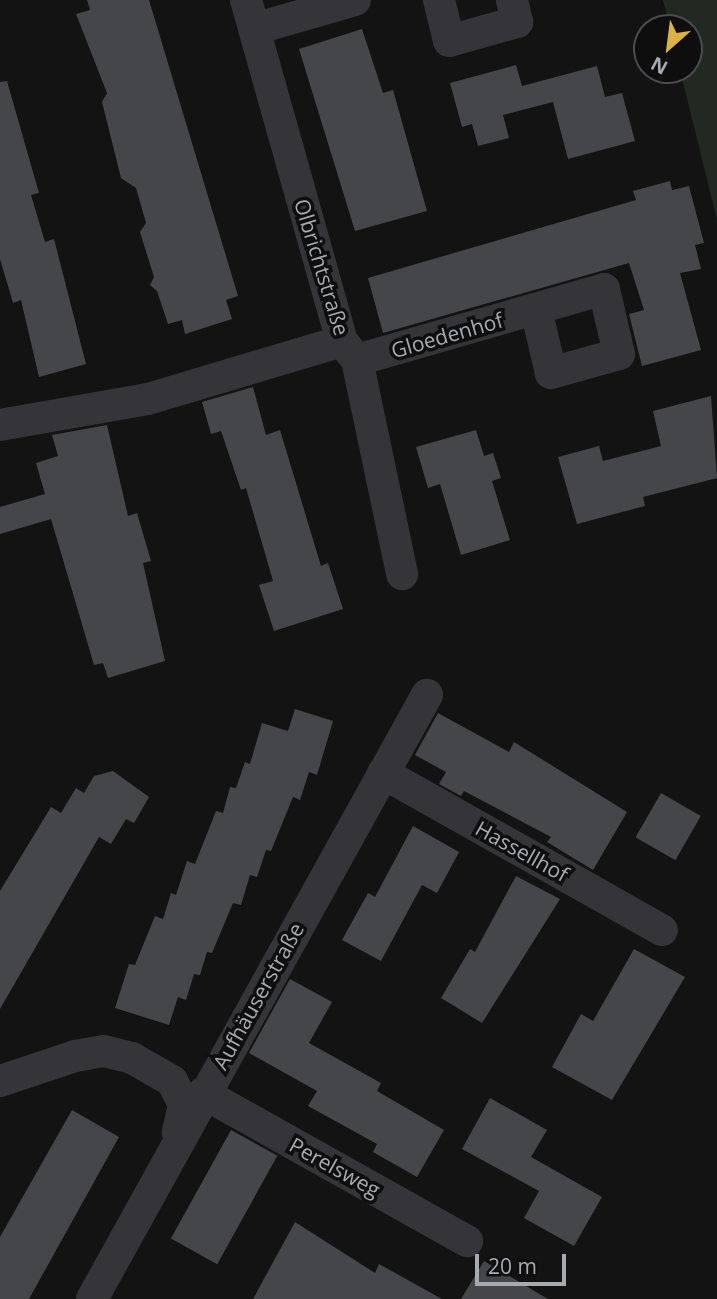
<!DOCTYPE html>
<html>
<head>
<meta charset="utf-8">
<style>
	body { margin:0 }
	#map { position:relative; width:717px; height:1299px; overflow:hidden; background:#131314; font-family:"Open Sans",sans-serif }
	div>[style] { position:absolute }
	[style*='--x'] { left:calc(var(--x)*1px); top:calc(var(--y)*1px); width:calc(var(--w)*1px); rotate:calc(var(--a)*1deg) }
	.green>* { inset:0; background:#222923 }
	.building>* { inset:0; background:#454649; transform-origin:0 0 }
	.minor>* { height:32px; margin:-16px; padding:0 16px; transform-origin:16px; border-radius:16px; background:#353539 }
	span { translate:-50% -50%; white-space:nowrap; text-align:center; line-height:1.15; -webkit-text-stroke:7px #0e0e0f; paint-order:stroke }
	.street-label { font-size:21px; color:#a6aab3 }
	.north { position:absolute; left:633px; top:14px; width:70px; height:70px; box-sizing:border-box; background:#0e0e0f; border:2px solid #4b4c51; border-radius:50%; rotate:208deg; font-size:19px; font-weight:700; line-height:28px; text-align:center; color:#a6aab3 }
	.north::after { content:''; display:block; margin:auto; width:24px; height:32px; background:#dbb244; clip-path:polygon(50% 0,100% 100%,50% 72%,0 100%) }
	.scale { position:absolute; left:475px; top:1254px; width:91px; height:32px; box-sizing:border-box; border:4px solid #a6aab3; border-top:0; padding-left:9px; font-size:21px; line-height:24px; white-space:nowrap; color:#a6aab3; -webkit-text-stroke:5px #0e0e0f; paint-order:stroke }
</style>
</head>
<body>
<div id="map">
	<div class="green">
		<div style="clip-path:polygon(663px 0,717px 0,717px 220px,680px 70px,689px 70px,689px 28px,670px 28px)"></div>
	</div>
	<div class="building">
		<div style="clip-path:polygon(87px 0,149px 0,238px 296px,226px 300px,232px 319px,185px 334px,182px 320px,168px 324px,157px 291px,150px 285px,154px 277px,140px 232px,146px 223px,136px 188px,121px 178px,102px 102px,107px 93px,76px 14px,90px 10px)"></div>
		<div style="clip-path:polygon(362px 29px,383px 93px,393px 90px,427px 211px,355px 231px,299px 49px)"></div>
		<div style="clip-path:polygon(516px 65px,522px 86px,597px 66px,605px 97px,622px 93px,635px 141px,568px 159px,553px 102px,503px 115px,509px 138px,478px 146px,472px 124px,462px 127px,450px 83px)"></div>
		<div style="clip-path:polygon(7px 81px,39px 193px,31px 195px,45px 242px,54px 239px,86px 364px,39px 377px,21px 300px,13px 303px,0 259px,0 82px)"></div>
		<div style="clip-path:polygon(670px 181px,672px 190px,689px 186px,704px 243px,695px 245px,701px 269px,680px 273px,701px 350px,642px 366px,629px 314px,644px 310px,629px 263px,383px 333px,368px 278px,636px 200px,633px 191px)"></div>
		<div style="clip-path:polygon(253px 387px,266px 435px,280px 430px,321px 566px,328px 563px,343px 609px,274px 631px,259px 585px,273px 581px,246px 488px,241px 490px,221px 431px,211px 434px,202px 402px)"></div>
		<div style="clip-path:polygon(711px 396px,717px 478px,643px 497px,645px 506px,577px 524px,558px 457px,599px 446px,603px 461px,661px 446px,653px 411px)"></div>
		<div style="clip-path:polygon(107px 425px,128px 516px,137px 513px,151px 561px,143px 563px,165px 661px,108px 678px,103px 663px,94px 665px,51px 519px,0 534px,0 507px,45px 494px,36px 463px,58px 456px,52px 435px)"></div>
		<div style="clip-path:polygon(476px 430px,484px 456px,493px 453px,501px 478px,492px 481px,510px 540px,461px 555px,440px 484px,428px 488px,416px 447px)"></div>
		<div style="clip-path:polygon(295px 709px,333px 721px,317px 775px,309px 772px,300px 800px,293px 797px,271px 851px,266px 850px,257px 877px,250px 875px,241px 905px,233px 903px,212px 953px,207px 952px,200px 975px,194px 974px,186px 1000px,178px 997px,169px 1025px,115px 1008px,129px 964px,135px 965px,155px 916px,163px 919px,171px 893px,176px 895px,187px 861px,195px 864px,216px 811px,223px 813px,230px 787px,236px 788px,245px 762px,250px 764px,262px 723px,288px 731px)"></div>
		<div style="clip-path:polygon(438px 713px,509px 752px,514px 742px,627px 812px,593px 870px,547px 842px,551px 837px,464px 791px,461px 796px,439px 784px,446px 772px,415px 755px)"></div>
		<div style="clip-path:polygon(113px 771px,149px 797px,134px 823px,126px 819px,111px 844px,99px 837px,0 1009px,0 891px,51px 807px,61px 813px,76px 788px,84px 793px,94px 776px)"></div>
		<div style="left:661px;top:793px;width:46px;height:51px;rotate:30deg"></div>
		<div style="clip-path:polygon(413px 826px,459px 852px,437px 893px,422px 885px,381px 961px,342px 940px,368px 893px,375px 897px)"></div>
		<div style="clip-path:polygon(516px 876px,560px 899px,482px 1023px,441px 998px,470px 949px,475px 952px)"></div>
		<div style="clip-path:polygon(634px 949px,685px 977px,612px 1100px,552px 1067px,581px 1014px,593px 1021px)"></div>
		<div style="clip-path:polygon(290px 979px,332px 1002px,309px 1043px,381px 1083px,377px 1091px,444px 1130px,417px 1177px,373px 1152px,377px 1144px,308px 1106px,317px 1091px,249px 1053px)"></div>
		<div style="clip-path:polygon(490px 1098px,547px 1130px,531px 1157px,602px 1197px,574px 1246px,524px 1218px,539px 1191px,462px 1149px)"></div>
		<div style="clip-path:polygon(72px 1110px,119px 1137px,29px 1299px,0 1299px,0 1237px)"></div>
		<div style="left:231px;top:1130px;width:53px;height:124px;rotate:29deg"></div>
		<div style="clip-path:polygon(295px 1222px,375px 1273px,379px 1264px,442px 1299px,253px 1299px)"></div>
		<div style="clip-path:polygon(484px 1261px,548px 1299px,461px 1299px)"></div>
	</div>
	<div class="minor">
		<div style="--x:246;--y:0;--w:354;--a:74.3"></div>
		<div style="--x:342;--y:341;--w:24;--a:52"></div>
		<div style="--x:357;--y:360;--w:219;--a:78.1"></div>
		<div style="--x:439;--y:0;--w:42;--a:76.3"></div>
		<div style="--x:449;--y:41;--w:71;--a:-15.6"></div>
		<div style="--x:517;--y:22;--w:23;--a:-103"></div>
		<div style="--x:254;--y:29;--w:105;--a:-16"></div>
		<div style="--x:357;--y:360;--w:257;--a:-16"></div>
		<div style="--x:604;--y:289;--w:67;--a:77"></div>
		<div style="--x:619;--y:354;--w:71;--a:164.4"></div>
		<div style="--x:551;--y:373;--w:66;--a:-103.2"></div>
		<div style="--x:0;--y:425;--w:150;--a:-10"></div>
		<div style="--x:148;--y:399;--w:202;--a:-16.6"></div>
		<div style="--x:383;--y:773;--w:320;--a:29.4"></div>
		<div style="--x:0;--y:1081;--w:79;--a:-18.4"></div>
		<div style="--x:75;--y:1056;--w:29;--a:-10"></div>
		<div style="--x:104;--y:1051;--w:29;--a:14"></div>
		<div style="--x:132;--y:1058;--w:46;--a:29.9"></div>
		<div style="--x:172;--y:1081;--w:27;--a:63"></div>
		<div style="--x:184;--y:1105;--w:28;--a:103"></div>
		<div style="--x:203;--y:1093;--w:303;--a:29.3"></div>
		<div style="--x:92;--y:1299;--w:691;--a:-60.99"></div>
	</div>
	<div class="street-label">
		<span style="left:322px;top:267px;rotate:73deg">Olbrichtstraße</span>
		<span style="left:447px;top:335px;rotate:-16deg">Gloedenhof</span>
		<span style="left:522px;top:851px;rotate:29deg">Hassellhof</span>
		<span style="left:258px;top:996px;rotate:-61deg">Aufhäuserstraße</span>
		<span style="left:335px;top:1167px;rotate:29deg">Perelsweg</span>
	</div>
	<div class="north">N</div>
	<div class="scale">20 m</div>
</div>
</body>
</html>
